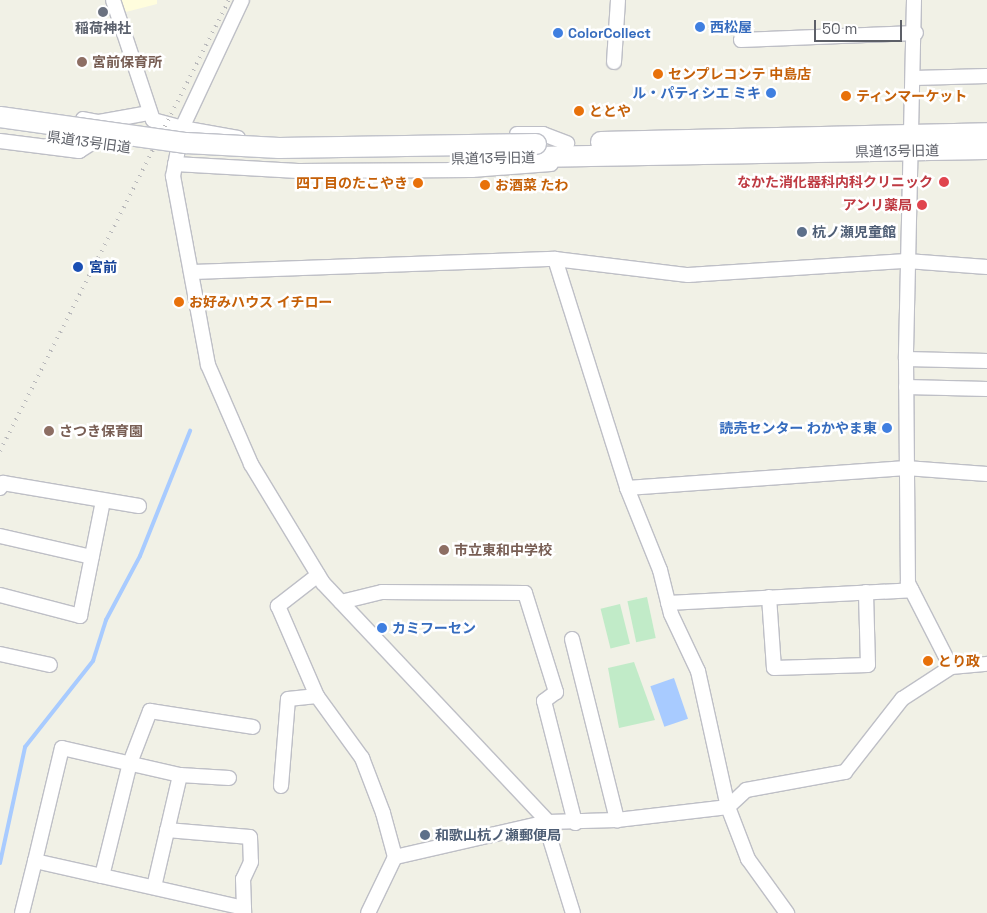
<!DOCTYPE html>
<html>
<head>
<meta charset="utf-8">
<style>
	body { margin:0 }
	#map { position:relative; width:987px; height:913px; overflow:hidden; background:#f1f1e6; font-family:"Space Grotesk","Noto Sans JP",sans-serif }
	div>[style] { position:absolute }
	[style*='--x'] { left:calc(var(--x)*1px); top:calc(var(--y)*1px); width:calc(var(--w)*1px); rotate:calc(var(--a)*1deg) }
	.commercial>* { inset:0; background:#fffddd }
	.green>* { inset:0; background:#c1ebc8; transform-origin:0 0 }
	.water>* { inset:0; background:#a8cbff; transform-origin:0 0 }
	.stream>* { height:4px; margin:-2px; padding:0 2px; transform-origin:2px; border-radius:2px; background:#a8cbff }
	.roads { filter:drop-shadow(1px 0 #bebfc6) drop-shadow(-1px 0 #bebfc6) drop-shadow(0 1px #bebfc6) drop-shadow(0 -1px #bebfc6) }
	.street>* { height:14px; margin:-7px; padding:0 7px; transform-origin:7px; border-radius:7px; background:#fff }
	.secondary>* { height:20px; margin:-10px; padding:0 10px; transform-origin:10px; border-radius:10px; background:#fff }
	.rail>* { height:4px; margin-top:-2px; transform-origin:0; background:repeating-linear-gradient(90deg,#b9b9bb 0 1px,transparent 0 7px) }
	.bridges { filter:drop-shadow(1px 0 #c0c2ca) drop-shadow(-1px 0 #c0c2ca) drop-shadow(0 1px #c0c2ca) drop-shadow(0 -1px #c0c2ca) }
	.secondary-bridge>* { height:20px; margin:-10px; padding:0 10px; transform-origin:10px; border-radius:10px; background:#fff }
	.dots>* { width:14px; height:14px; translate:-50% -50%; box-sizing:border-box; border:2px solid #fff; border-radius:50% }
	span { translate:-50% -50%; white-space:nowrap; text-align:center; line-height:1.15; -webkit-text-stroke:5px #fff; paint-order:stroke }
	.shop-label { font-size:14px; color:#366cbe; font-weight:700 }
	.left { translate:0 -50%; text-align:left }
	.right { translate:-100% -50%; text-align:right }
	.worship-label { font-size:14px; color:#5b616d; font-weight:700 }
	.education-label { font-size:14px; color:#785e54; font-weight:700 }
	.food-label { font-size:14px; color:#c56008; font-weight:700 }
	.street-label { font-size:14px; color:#5d6068 }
	.health-label { font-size:14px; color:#be3a42; font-weight:700 }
	.service-label { font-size:14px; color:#4e5e75; font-weight:700 }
	.transit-label { font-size:14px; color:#164399; font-weight:700 }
	.scale { position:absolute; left:814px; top:20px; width:88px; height:22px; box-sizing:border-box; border:2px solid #5d6068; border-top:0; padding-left:6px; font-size:15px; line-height:18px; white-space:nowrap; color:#5d6068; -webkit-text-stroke:4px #fff; paint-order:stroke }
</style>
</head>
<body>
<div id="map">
	<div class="commercial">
		<div style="clip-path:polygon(118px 0,157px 0,157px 4px,122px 13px)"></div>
	</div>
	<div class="green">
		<div style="left:647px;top:597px;width:42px;height:20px;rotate:78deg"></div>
		<div style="left:620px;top:604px;width:41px;height:20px;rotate:76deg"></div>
		<div style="clip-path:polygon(634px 662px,655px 720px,619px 728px,608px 668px)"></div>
	</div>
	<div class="water">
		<div style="left:674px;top:678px;width:43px;height:25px;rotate:71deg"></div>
	</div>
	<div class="stream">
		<div style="--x:0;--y:863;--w:119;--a:-77.8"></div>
		<div style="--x:25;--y:747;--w:110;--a:-51.7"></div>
		<div style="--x:93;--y:661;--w:43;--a:-72.4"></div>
		<div style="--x:106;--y:620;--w:72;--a:-62"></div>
		<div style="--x:140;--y:556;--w:135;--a:-68.2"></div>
	</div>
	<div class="roads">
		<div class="street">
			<div style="--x:113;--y:0;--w:126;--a:71.6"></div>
			<div style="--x:153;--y:120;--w:30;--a:15"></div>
			<div style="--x:182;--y:128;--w:49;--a:100.6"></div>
			<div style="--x:173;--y:176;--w:192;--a:79.5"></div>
			<div style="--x:208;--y:365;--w:108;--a:66.5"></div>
			<div style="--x:251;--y:464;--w:139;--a:58.8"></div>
			<div style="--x:323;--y:583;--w:328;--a:46.7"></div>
			<div style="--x:548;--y:822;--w:69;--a:-1.7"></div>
			<div style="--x:617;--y:820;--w:112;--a:-6.7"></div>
			<div style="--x:728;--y:807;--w:25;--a:-43"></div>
			<div style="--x:746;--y:790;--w:101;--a:-10.3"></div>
			<div style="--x:845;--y:772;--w:93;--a:-52"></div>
			<div style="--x:902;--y:699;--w:59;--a:-33.1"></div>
			<div style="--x:951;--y:667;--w:36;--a:-5"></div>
			<div style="--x:914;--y:0;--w:359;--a:91.3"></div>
			<div style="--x:906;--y:359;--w:224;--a:89.5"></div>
			<div style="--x:908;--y:583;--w:94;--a:62.9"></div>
			<div style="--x:741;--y:40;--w:175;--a:-2.3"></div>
			<div style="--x:614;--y:62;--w:62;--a:-86.3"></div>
			<div style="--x:914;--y:78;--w:73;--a:-1.6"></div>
			<div style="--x:83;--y:119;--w:16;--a:11"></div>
			<div style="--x:99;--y:122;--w:51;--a:-10.2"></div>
			<div style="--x:517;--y:134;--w:26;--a:0"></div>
			<div style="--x:543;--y:134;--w:26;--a:21"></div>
			<div style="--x:238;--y:138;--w:57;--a:-169.9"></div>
			<div style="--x:182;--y:128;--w:141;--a:-64.9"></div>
			<div style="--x:0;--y:141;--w:80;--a:7.2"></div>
			<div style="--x:79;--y:151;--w:19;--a:-32"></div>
			<div style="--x:95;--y:141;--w:19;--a:-78"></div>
			<div style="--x:175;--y:164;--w:123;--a:3.3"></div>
			<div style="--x:298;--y:171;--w:174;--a:-0.3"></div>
			<div style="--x:472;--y:170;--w:79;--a:-4.3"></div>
			<div style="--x:555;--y:259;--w:240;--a:72.5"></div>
			<div style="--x:627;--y:488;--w:88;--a:68.1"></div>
			<div style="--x:660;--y:570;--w:45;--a:76"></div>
			<div style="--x:671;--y:614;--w:63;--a:64.7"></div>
			<div style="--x:698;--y:671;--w:139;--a:77.6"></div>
			<div style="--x:728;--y:807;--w:56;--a:69"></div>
			<div style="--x:748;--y:859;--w:67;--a:54.2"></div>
			<div style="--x:193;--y:272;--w:362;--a:-2.1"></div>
			<div style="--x:555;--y:259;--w:134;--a:6.9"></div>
			<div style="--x:688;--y:275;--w:219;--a:-3.7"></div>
			<div style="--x:907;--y:261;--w:80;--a:4.3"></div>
			<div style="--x:906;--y:359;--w:81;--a:1.4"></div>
			<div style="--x:906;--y:387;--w:81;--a:1.4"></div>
			<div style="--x:0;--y:488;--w:6;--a:-59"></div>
			<div style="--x:3;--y:483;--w:138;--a:9.6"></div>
			<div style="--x:627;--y:488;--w:280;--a:-4.1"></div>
			<div style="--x:906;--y:468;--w:81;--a:4.2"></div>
			<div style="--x:0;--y:536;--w:94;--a:12.9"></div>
			<div style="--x:318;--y:575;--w:51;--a:142.2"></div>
			<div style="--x:278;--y:606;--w:98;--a:66.6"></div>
			<div style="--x:317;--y:696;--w:77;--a:54"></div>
			<div style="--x:362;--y:758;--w:59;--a:69.1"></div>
			<div style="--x:383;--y:813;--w:46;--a:74.7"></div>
			<div style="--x:395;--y:857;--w:62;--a:115.7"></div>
			<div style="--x:0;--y:595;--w:83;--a:14.7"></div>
			<div style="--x:80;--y:616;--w:117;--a:-78.7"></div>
			<div style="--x:769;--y:597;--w:71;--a:86"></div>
			<div style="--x:774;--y:668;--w:94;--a:-1.8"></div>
			<div style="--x:868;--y:665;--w:73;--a:-91.6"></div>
			<div style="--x:341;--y:602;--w:42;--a:-13.7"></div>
			<div style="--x:382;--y:592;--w:143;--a:0.4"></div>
			<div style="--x:525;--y:593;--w:104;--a:72.6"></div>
			<div style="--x:556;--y:692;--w:15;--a:143"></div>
			<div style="--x:544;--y:701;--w:126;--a:75.7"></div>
			<div style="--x:668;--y:603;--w:244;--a:-3"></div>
			<div style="--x:572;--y:639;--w:187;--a:76"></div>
			<div style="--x:0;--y:654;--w:51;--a:12.4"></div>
			<div style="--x:281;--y:786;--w:87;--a:-85.4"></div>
			<div style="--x:288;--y:699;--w:29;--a:-6"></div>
			<div style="--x:546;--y:826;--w:91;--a:72.8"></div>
			<div style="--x:167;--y:830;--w:83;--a:4.8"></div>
			<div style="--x:250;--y:837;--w:25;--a:88"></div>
			<div style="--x:251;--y:862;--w:19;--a:115"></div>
			<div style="--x:243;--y:879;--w:34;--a:88"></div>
			<div style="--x:395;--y:857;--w:157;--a:-12.9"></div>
			<div style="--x:35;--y:861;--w:116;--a:-76.6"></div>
			<div style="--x:62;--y:748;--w:121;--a:12.9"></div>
			<div style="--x:154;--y:887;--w:115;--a:-76.9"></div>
			<div style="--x:180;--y:775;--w:49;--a:3.5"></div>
			<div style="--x:244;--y:908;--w:146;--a:-167.3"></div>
			<div style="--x:102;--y:876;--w:116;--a:-76.1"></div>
			<div style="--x:130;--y:763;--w:56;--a:-69"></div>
			<div style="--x:150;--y:711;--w:104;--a:8.8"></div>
			<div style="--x:22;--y:913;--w:54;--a:-76"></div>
			<div style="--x:35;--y:861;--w:69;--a:12.6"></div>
		</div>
		<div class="secondary">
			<div style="--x:601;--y:142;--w:386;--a:-1.3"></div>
			<div style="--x:534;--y:157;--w:453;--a:-1"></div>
		</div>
	</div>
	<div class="rail">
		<div style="--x:0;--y:451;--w:506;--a:-63.08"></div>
	</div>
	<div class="bridges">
		<div class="secondary-bridge">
			<div style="--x:0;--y:117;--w:188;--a:8"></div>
			<div style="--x:186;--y:143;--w:93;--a:3.1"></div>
			<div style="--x:279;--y:148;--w:257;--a:-0.9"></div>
		</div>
	</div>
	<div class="dots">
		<div style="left:103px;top:12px;background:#6b7280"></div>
		<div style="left:700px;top:27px;background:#3f7fe0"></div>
		<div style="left:558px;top:33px;background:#3f7fe0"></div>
		<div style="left:82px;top:62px;background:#8d6e63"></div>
		<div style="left:658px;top:74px;background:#e8710a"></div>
		<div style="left:771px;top:93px;background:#3f7fe0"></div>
		<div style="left:846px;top:96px;background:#e8710a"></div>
		<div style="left:579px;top:111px;background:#e8710a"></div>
		<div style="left:944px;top:182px;background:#e0444e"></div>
		<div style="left:418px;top:183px;background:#e8710a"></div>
		<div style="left:485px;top:185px;background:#e8710a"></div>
		<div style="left:922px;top:205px;background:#e0444e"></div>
		<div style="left:802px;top:232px;background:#5c6f8a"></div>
		<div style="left:78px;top:267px;background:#1a4fb4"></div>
		<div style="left:179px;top:302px;background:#e8710a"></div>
		<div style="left:887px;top:428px;background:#3f7fe0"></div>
		<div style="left:49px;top:431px;background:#8d6e63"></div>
		<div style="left:444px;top:550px;background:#8d6e63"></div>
		<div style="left:382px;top:628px;background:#3f7fe0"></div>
		<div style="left:928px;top:661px;background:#e8710a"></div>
		<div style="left:425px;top:835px;background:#5c6f8a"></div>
	</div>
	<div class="shop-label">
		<span class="left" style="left:710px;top:27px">西松屋</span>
		<span class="left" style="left:568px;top:33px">ColorCollect</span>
		<span class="right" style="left:761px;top:93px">ル・パティシエ ミキ</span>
		<span class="right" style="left:877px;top:428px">読売センター わかやま東</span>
		<span class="left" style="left:392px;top:628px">カミフーセン</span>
	</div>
	<div class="worship-label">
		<span style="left:103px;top:28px">稲荷神社</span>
	</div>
	<div class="education-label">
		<span class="left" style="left:92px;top:62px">宮前保育所</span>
		<span class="left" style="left:59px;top:431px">さつき保育園</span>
		<span class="left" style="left:454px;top:550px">市立東和中学校</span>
	</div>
	<div class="food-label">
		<span class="left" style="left:668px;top:74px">センプレコンテ 中島店</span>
		<span class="left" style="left:856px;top:96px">ティンマーケット</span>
		<span class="left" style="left:589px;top:111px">ととや</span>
		<span class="right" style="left:408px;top:183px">四丁目のたこやき</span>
		<span class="left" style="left:495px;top:185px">お酒菜 たわ</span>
		<span class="left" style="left:189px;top:302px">お好みハウス イチロー</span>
		<span class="left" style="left:938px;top:661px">とり政</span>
	</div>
	<div class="street-label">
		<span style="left:89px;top:142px;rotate:8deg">県道13号旧道</span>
		<span style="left:897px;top:151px;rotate:-1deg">県道13号旧道</span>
		<span style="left:493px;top:158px;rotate:-1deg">県道13号旧道</span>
	</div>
	<div class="health-label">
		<span class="right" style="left:933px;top:182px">なかた消化器科内科クリニック</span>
		<span class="right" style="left:912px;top:205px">アンリ薬局</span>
	</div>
	<div class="service-label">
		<span class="left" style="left:812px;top:232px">杭ノ瀬児童館</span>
		<span class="left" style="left:435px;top:835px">和歌山杭ノ瀬郵便局</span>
	</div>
	<div class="transit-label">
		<span class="left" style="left:89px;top:267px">宮前</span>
	</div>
	<div class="scale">50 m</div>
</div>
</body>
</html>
